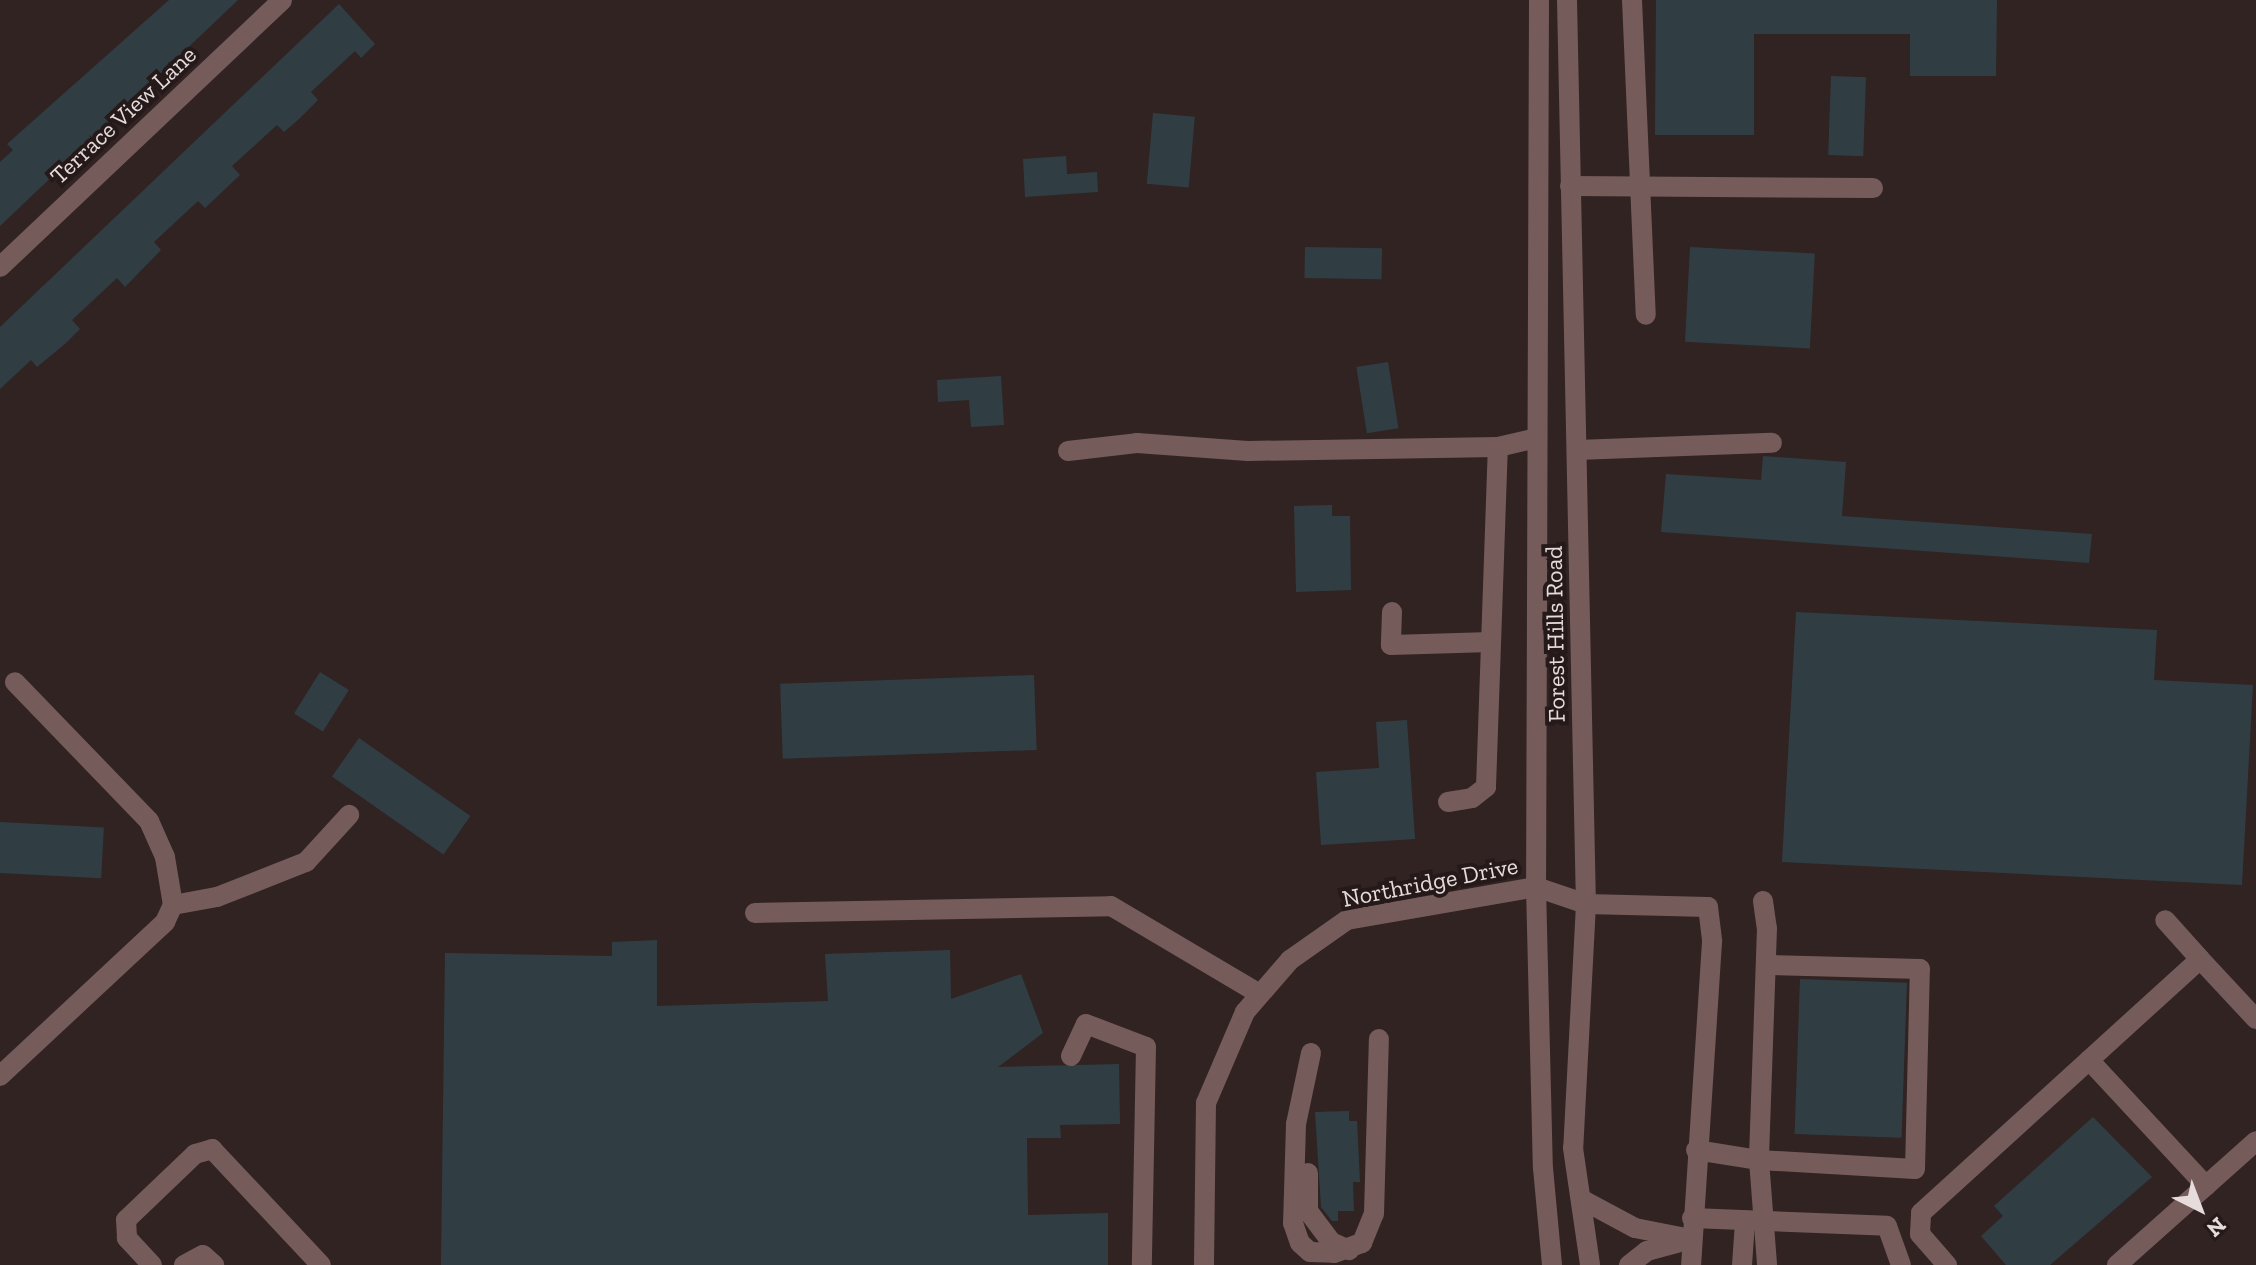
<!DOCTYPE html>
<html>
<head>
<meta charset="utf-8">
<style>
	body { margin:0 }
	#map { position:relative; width:2256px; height:1265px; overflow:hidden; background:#302322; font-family:"Zilla Slab",serif }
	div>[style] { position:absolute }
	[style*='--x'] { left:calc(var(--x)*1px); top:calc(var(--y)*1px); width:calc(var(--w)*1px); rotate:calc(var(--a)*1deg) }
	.building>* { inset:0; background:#303e44; transform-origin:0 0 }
	.minor>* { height:20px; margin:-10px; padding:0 10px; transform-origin:10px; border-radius:10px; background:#765b5b }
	span { translate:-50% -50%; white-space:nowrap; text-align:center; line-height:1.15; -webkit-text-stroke:8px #261919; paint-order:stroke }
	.street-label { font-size:24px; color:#e6dcdc }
	.north { position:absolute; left:2160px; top:1169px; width:80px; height:80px; -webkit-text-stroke:6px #261919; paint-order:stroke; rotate:138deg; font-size:22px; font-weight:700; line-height:32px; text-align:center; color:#e6dcdc }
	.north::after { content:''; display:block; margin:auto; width:28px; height:36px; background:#e6dcdc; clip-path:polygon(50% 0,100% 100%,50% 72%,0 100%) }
</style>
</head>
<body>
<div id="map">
	<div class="building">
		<div style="clip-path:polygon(169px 0,238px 0,0 226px,0 162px,13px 150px,7px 144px)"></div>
		<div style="clip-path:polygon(1656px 0,1997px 0,1996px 76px,1910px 76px,1910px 34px,1754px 34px,1754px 135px,1655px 135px)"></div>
		<div style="clip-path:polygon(339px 4px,375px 44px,361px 58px,355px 51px,311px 92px,318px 100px,299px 119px,284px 132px,277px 125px,232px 166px,240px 175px,205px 208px,198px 201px,154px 242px,161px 250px,125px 287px,117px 278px,72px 320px,80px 329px,66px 343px,37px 367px,31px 360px,0 389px,0 327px)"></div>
		<div style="left:1831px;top:76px;width:35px;height:79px;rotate:2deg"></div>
		<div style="left:1153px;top:113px;width:42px;height:71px;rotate:5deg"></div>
		<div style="clip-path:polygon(1066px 156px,1067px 174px,1097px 172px,1098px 192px,1025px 197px,1023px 159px)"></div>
		<div style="left:1305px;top:247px;width:77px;height:31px;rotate:1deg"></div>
		<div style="left:1690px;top:247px;width:125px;height:95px;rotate:3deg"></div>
		<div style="left:1388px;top:362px;width:67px;height:32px;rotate:81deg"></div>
		<div style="clip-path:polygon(1001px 376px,1004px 425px,971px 427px,969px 400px,938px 402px,937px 380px)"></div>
		<div style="clip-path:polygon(1763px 456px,1846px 462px,1842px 516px,2092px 534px,2089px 563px,1661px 532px,1666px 474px,1761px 480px)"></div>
		<div style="clip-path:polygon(1332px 505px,1332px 516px,1350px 516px,1351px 590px,1296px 592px,1294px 506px)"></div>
		<div style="clip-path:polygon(1796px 612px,2157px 630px,2154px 680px,2253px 685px,2242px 885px,1782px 862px)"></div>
		<div style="left:320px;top:672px;width:34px;height:49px;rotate:32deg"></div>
		<div style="left:1034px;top:675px;width:75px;height:254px;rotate:88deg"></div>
		<div style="clip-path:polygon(1407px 720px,1415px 839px,1321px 845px,1316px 772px,1379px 768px,1376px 722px)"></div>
		<div style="left:359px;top:738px;width:136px;height:47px;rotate:35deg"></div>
		<div style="left:0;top:822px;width:104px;height:51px;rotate:3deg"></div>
		<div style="clip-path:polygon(657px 940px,657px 1006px,828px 1001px,825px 954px,950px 950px,951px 999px,1021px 974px,1043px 1033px,998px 1067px,1119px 1064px,1120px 1124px,1060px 1125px,1061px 1138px,1027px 1138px,1028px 1215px,1108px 1213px,1108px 1265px,441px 1265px,445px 953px,612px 956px,612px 942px)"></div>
		<div style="left:1800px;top:979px;width:107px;height:155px;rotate:2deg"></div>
		<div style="clip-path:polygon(1349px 1111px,1349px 1121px,1357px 1121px,1360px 1182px,1353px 1182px,1354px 1211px,1338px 1211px,1338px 1221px,1332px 1221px,1321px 1207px,1315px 1112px)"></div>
		<div style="clip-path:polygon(2093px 1117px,2152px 1177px,2050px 1265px,2006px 1265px,1981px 1236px,2003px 1216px,1994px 1206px)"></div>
	</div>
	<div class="minor">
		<div style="--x:1539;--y:0;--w:887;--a:90.19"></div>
		<div style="--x:1536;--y:887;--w:281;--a:88.6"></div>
		<div style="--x:1543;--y:1168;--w:97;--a:84.7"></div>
		<div style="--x:1567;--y:0;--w:904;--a:88.8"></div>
		<div style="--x:1586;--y:904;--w:244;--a:93"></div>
		<div style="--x:1573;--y:1148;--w:118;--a:81.7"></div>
		<div style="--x:1632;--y:0;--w:315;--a:87.5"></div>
		<div style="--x:1570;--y:186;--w:303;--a:0.4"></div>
		<div style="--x:0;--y:267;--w:388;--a:-43.4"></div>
		<div style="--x:1577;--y:450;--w:195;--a:-2.1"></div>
		<div style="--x:1068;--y:451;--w:69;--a:-6.6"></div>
		<div style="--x:1137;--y:443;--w:111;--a:4.1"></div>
		<div style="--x:1248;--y:451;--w:250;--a:-0.9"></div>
		<div style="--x:1392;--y:612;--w:33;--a:92"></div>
		<div style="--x:1391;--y:645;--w:100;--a:-1.7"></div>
		<div style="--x:1448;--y:802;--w:24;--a:-9"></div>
		<div style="--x:1472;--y:798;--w:18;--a:-38"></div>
		<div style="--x:1486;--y:787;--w:340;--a:-88"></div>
		<div style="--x:1498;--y:447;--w:40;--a:-13"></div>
		<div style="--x:1763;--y:901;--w:27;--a:82"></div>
		<div style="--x:1767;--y:928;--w:232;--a:92"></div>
		<div style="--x:1759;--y:1160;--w:105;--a:85.6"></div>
		<div style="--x:173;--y:905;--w:45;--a:-10.3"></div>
		<div style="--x:217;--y:897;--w:96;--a:-21.5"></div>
		<div style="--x:306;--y:862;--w:64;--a:-47.5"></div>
		<div style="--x:755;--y:913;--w:356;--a:-1.1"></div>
		<div style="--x:1111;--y:906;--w:173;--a:30.6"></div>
		<div style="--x:2200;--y:959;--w:82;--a:47"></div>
		<div style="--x:1311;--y:1053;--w:73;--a:101.9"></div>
		<div style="--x:1296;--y:1124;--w:99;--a:91.7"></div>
		<div style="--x:1293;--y:1223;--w:21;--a:71"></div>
		<div style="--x:1300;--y:1243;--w:13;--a:42"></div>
		<div style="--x:1310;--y:1252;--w:24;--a:2"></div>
		<div style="--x:1334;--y:1253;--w:30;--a:-20"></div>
		<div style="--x:1362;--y:1243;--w:31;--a:-68"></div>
		<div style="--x:1374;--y:1214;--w:175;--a:-88.4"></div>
		<div style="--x:1071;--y:1056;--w:35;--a:-65"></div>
		<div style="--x:1086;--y:1024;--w:64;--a:21"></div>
		<div style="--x:1146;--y:1047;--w:218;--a:91.1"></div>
		<div style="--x:2089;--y:1060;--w:172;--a:47.1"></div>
		<div style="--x:0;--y:1076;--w:226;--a:-43"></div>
		<div style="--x:165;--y:922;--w:19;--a:-65"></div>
		<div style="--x:173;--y:905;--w:49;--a:-99.5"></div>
		<div style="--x:165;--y:857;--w:39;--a:-114"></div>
		<div style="--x:149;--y:821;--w:193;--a:-134"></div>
		<div style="--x:1696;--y:1150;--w:64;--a:9"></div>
		<div style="--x:1759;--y:1160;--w:156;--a:3.3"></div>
		<div style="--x:1915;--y:1169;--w:200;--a:-88.6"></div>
		<div style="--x:1920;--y:969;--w:154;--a:-178.5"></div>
		<div style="--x:1308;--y:1173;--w:38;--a:90"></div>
		<div style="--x:1308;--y:1211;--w:39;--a:53"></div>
		<div style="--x:1331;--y:1242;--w:20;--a:24"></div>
		<div style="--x:1581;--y:1199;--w:61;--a:28.2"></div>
		<div style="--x:1635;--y:1228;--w:57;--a:11.1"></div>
		<div style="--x:1691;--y:1239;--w:46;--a:164.7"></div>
		<div style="--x:1647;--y:1251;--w:23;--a:142"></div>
		<div style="--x:1692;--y:1218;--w:195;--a:2.3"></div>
		<div style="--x:1887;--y:1226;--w:41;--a:70.3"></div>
		<div style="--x:152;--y:1265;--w:37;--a:-133"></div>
		<div style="--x:127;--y:1238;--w:18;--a:-93"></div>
		<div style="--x:126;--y:1220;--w:95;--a:-43.7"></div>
		<div style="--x:195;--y:1154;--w:18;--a:-16"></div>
		<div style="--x:212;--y:1149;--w:159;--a:46.8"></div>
		<div style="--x:184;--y:1265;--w:21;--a:-28"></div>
		<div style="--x:203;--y:1255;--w:15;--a:42"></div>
		<div style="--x:1204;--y:1265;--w:162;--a:-89.3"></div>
		<div style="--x:1206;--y:1103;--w:99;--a:-66.8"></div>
		<div style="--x:1245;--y:1012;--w:69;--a:-49.1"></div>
		<div style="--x:1290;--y:960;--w:70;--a:-35.1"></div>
		<div style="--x:1347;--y:920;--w:192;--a:-9.9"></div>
		<div style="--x:1536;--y:887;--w:53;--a:18.8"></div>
		<div style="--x:1586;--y:904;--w:122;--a:1.4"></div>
		<div style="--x:1708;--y:907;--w:35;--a:83"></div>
		<div style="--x:1712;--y:942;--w:324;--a:93.7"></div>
		<div style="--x:1742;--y:1265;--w:43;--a:-86"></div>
		<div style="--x:1947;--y:1265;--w:41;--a:-131.1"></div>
		<div style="--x:1920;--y:1234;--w:21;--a:-87"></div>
		<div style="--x:1921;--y:1213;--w:377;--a:-42.3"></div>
		<div style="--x:2200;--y:959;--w:52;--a:-131.9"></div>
		<div style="--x:2117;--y:1265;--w:186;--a:-41.7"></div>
	</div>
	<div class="street-label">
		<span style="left:123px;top:115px;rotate:-43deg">Terrace View Lane</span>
		<span style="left:1555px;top:634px;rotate:-91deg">Forest Hills Road</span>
		<span style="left:1430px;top:882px;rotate:-11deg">Northridge Drive</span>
	</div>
	<div class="north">N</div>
</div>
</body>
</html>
